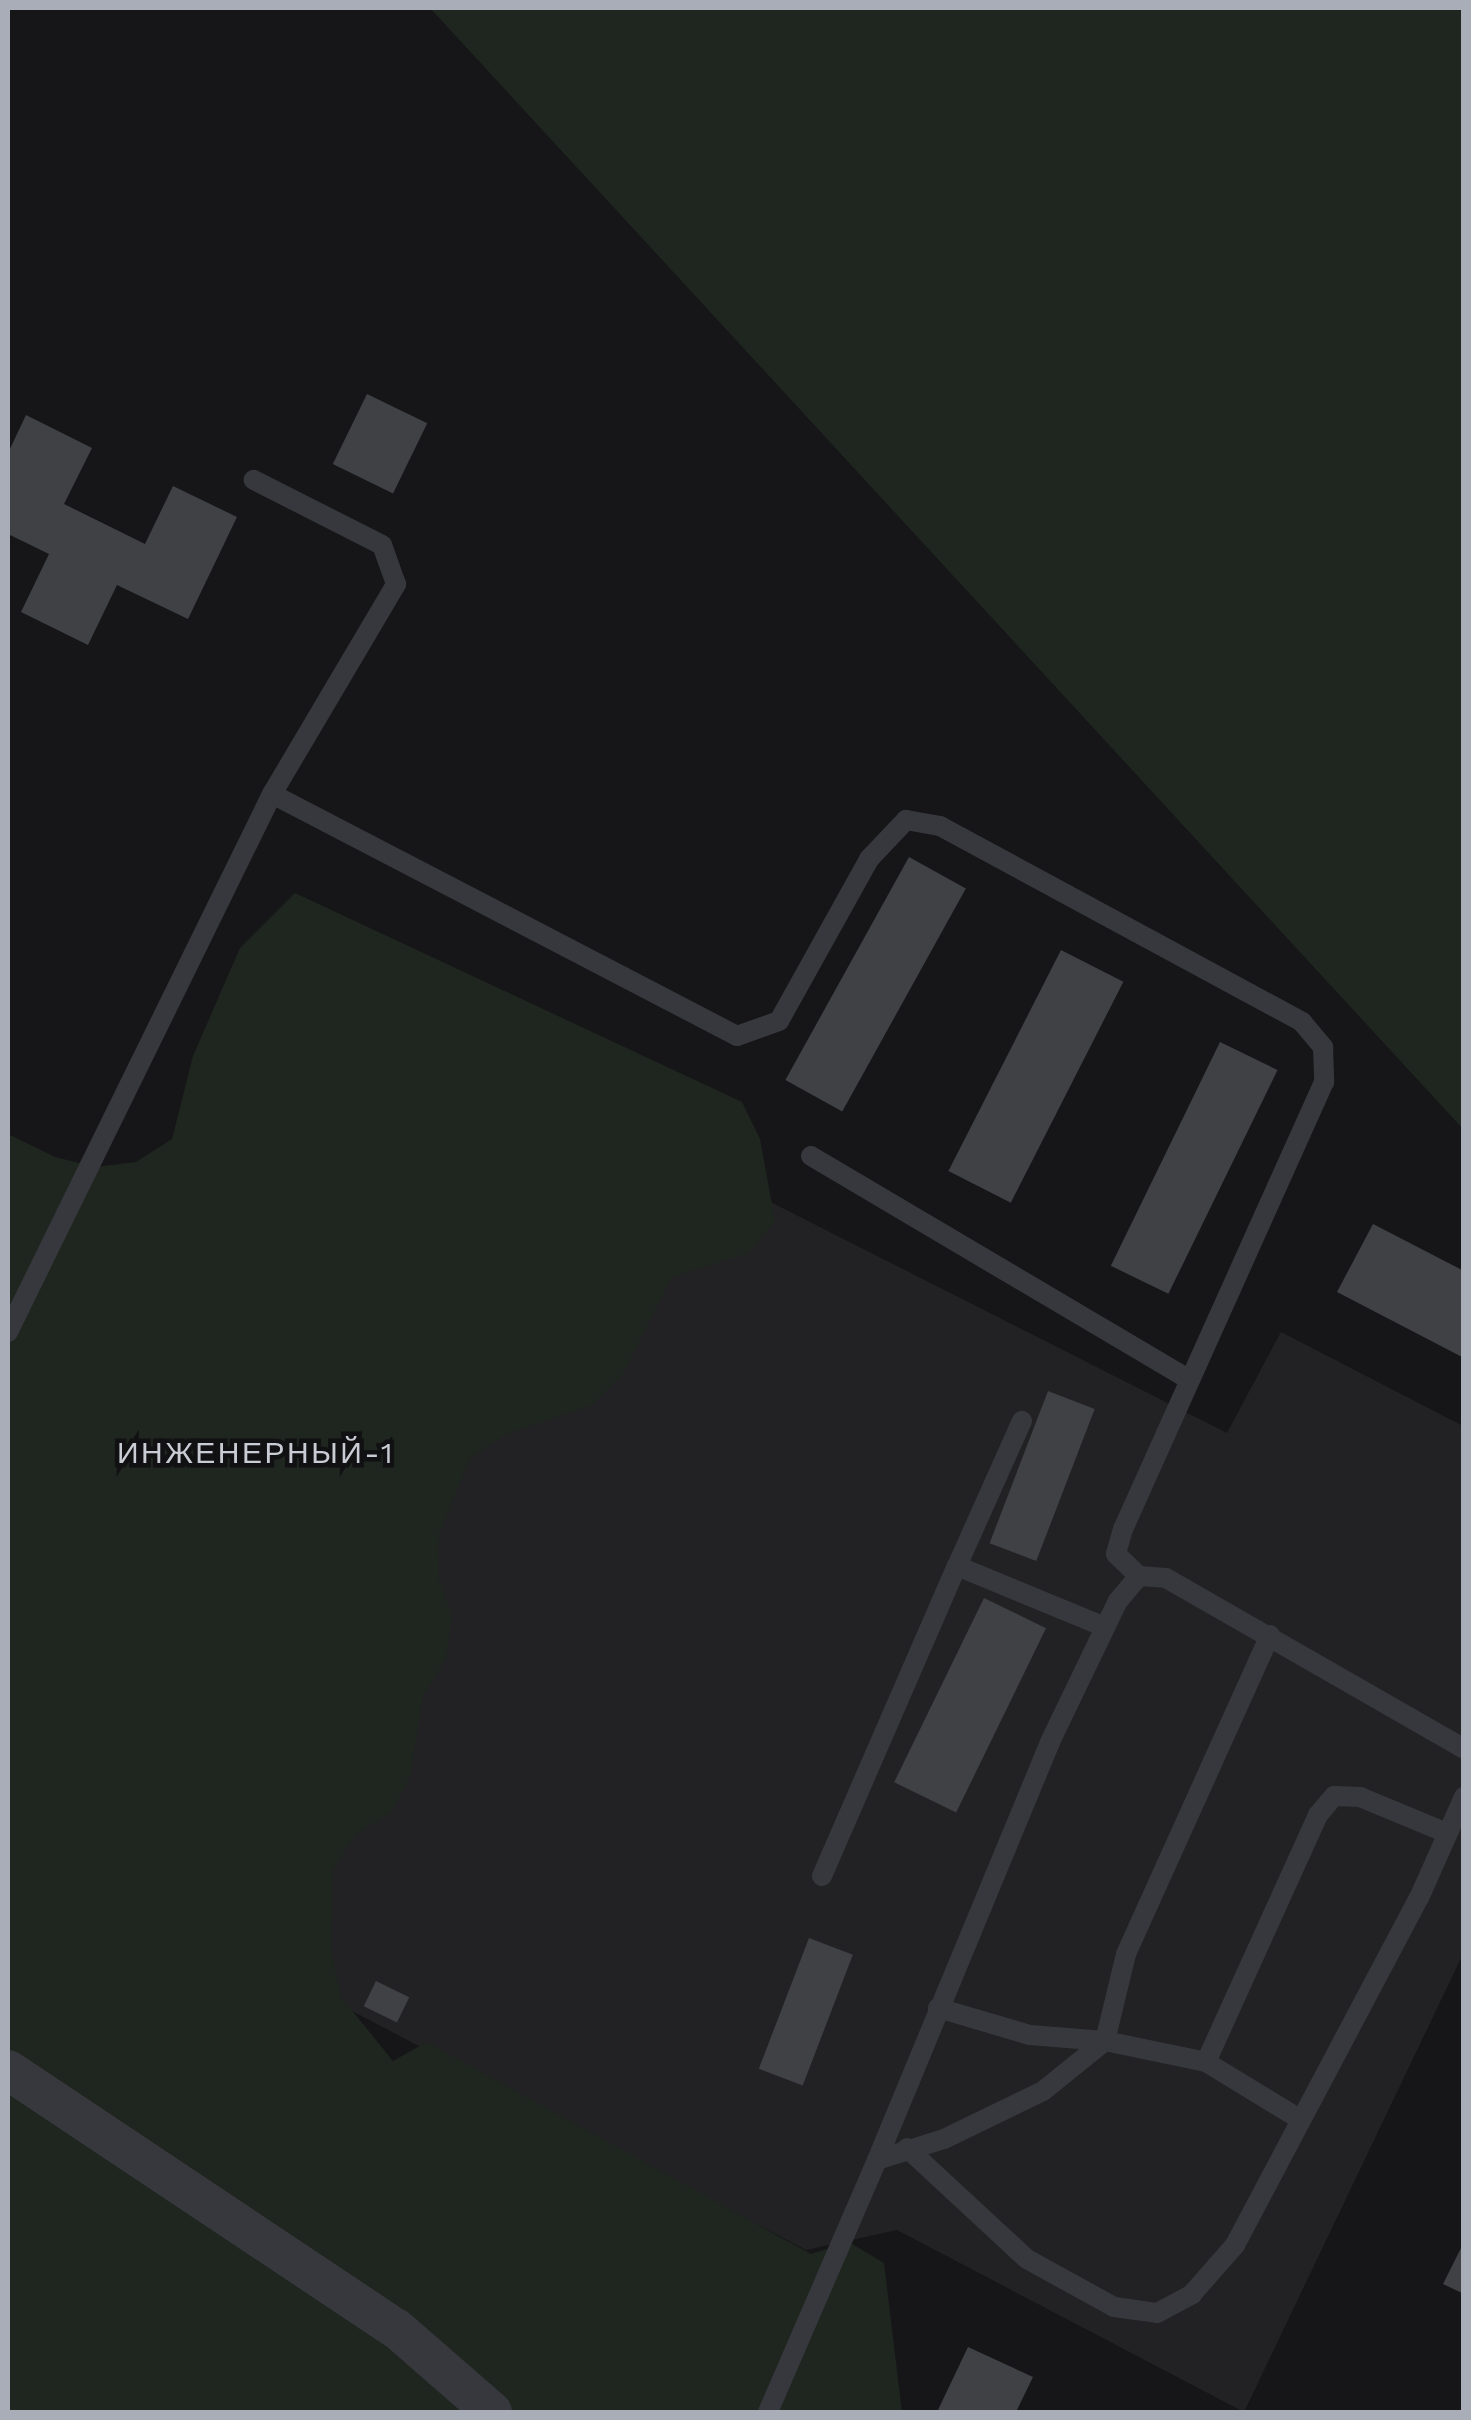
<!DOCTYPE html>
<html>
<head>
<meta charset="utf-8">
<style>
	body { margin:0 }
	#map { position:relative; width:1471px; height:2420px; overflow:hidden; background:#161618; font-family:"Work Sans",sans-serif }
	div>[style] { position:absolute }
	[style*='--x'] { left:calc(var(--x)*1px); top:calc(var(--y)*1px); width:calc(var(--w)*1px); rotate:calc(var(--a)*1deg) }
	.built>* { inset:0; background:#222225 }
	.green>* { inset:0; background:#1e261f }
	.building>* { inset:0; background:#404145; transform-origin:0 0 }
	.lane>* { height:20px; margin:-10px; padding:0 10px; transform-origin:10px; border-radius:10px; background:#37383d }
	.street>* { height:40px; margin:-20px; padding:0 20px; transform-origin:20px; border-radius:20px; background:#37383d }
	span { translate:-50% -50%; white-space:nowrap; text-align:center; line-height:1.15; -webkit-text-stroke:9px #111113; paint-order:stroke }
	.quarter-label { font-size:30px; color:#c9ccd4; letter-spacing:2.5px }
	.frame { position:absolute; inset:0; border:10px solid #a8adb8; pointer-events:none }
</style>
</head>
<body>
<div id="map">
	<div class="built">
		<div style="clip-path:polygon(628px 1130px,1227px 1433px,1281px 1332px,1463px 1426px,1463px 1954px,1244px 2412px,897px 2230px,806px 2250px,227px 1945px)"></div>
	</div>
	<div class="green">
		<div style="clip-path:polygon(430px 8px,1463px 8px,1463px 1129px)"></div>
		<div style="clip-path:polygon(295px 893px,742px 1102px,760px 1139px,775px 1221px,749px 1253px,672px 1277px,622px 1376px,590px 1406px,507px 1434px,471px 1457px,439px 1534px,438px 1576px,452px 1616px,446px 1659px,423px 1696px,410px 1777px,391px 1812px,356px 1834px,333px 1869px,331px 1951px,341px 1997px,393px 2061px,427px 2042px,811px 2254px,849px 2242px,884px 2263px,902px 2412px,8px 2412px,8px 1134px,55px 1157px,95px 1167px,136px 1162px,172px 1139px,193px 1056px,240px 948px)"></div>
	</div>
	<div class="building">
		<div style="left:367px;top:394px;width:67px;height:78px;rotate:26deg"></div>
		<div style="clip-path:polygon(26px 415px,92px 448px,64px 504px,145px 544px,173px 486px,237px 517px,188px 619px,117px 585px,88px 645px,21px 612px,49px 554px,8px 534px,8px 453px)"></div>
		<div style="left:909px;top:857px;width:65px;height:255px;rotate:29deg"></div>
		<div style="left:1061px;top:950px;width:70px;height:248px;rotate:27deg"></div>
		<div style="left:1220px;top:1042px;width:64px;height:249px;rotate:26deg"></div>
		<div style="clip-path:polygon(1373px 1224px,1464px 1271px,1464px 1358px,1337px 1292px)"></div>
		<div style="left:1048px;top:1391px;width:50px;height:163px;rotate:21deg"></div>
		<div style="left:984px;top:1598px;width:69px;height:205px;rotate:26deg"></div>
		<div style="left:809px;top:1938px;width:47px;height:140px;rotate:21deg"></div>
		<div style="left:376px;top:1981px;width:37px;height:28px;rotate:26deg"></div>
		<div style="clip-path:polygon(1464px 2242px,1464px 2294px,1443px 2284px)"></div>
		<div style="clip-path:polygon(968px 2347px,1033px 2377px,1016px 2412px,937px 2412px)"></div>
	</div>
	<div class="lane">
		<div style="--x:272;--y:794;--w:524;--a:27.49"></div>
		<div style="--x:737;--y:1036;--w:45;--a:-19.7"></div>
		<div style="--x:779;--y:1021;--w:185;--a:-60.9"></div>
		<div style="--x:869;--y:859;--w:54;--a:-46.5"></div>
		<div style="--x:906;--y:820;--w:35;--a:10"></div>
		<div style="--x:940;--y:826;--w:412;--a:28.4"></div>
		<div style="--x:1302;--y:1022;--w:33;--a:50"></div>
		<div style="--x:1323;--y:1047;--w:35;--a:88"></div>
		<div style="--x:1324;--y:1082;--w:490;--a:114.2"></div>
		<div style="--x:1123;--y:1529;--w:26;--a:106"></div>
		<div style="--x:1116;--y:1554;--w:32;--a:44"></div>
		<div style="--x:811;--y:1156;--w:440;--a:30.6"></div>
		<div style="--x:8;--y:1332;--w:599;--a:-63.86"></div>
		<div style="--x:272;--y:794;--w:244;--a:-59.4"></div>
		<div style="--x:396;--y:584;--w:41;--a:-109.7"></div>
		<div style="--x:382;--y:545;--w:144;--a:-153.1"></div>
		<div style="--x:957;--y:1566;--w:159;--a:-65.9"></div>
		<div style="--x:822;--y:1876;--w:338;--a:-66.5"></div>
		<div style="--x:957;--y:1566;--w:160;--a:22.4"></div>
		<div style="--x:938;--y:2008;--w:96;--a:16.4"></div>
		<div style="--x:1030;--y:2035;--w:75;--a:4.6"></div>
		<div style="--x:1105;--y:2041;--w:103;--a:11.7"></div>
		<div style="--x:1206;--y:2062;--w:111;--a:31.4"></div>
		<div style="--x:1206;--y:2062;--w:271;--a:-65.6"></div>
		<div style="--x:1318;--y:1815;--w:25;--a:-50"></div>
		<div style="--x:1334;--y:1796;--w:26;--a:2"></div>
		<div style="--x:1360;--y:1797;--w:94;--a:22.5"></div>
		<div style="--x:907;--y:2148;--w:163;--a:42.8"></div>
		<div style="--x:1027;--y:2259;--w:99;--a:28.9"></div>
		<div style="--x:1114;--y:2307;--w:43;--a:7.9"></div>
		<div style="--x:1157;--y:2313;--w:40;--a:-28"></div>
		<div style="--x:1192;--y:2294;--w:65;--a:-48.7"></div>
		<div style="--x:1235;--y:2245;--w:393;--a:-62.1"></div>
		<div style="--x:1419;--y:1898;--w:111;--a:-66"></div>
		<div style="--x:877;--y:2160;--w:452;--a:-67.5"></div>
		<div style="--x:1050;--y:1742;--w:157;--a:-64.3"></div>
		<div style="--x:1118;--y:1601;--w:33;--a:-50"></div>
		<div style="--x:1139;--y:1576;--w:27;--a:4"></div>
		<div style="--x:1166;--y:1578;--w:344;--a:29.8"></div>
		<div style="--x:768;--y:2412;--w:275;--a:-66.6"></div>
		<div style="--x:877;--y:2160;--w:70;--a:-17.4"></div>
		<div style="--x:944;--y:2139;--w:110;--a:-25.9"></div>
		<div style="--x:1043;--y:2091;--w:80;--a:-38.9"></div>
		<div style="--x:1105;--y:2041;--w:89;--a:-76.4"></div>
		<div style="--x:1126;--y:1954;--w:350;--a:-65.7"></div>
	</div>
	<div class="street">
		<div style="--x:8;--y:2070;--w:467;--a:33.7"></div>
		<div style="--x:397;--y:2329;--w:126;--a:41.1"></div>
	</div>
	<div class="quarter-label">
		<span style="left:256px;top:1453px">ИНЖЕНЕРНЫЙ-1</span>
	</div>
	<div class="frame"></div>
</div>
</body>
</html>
